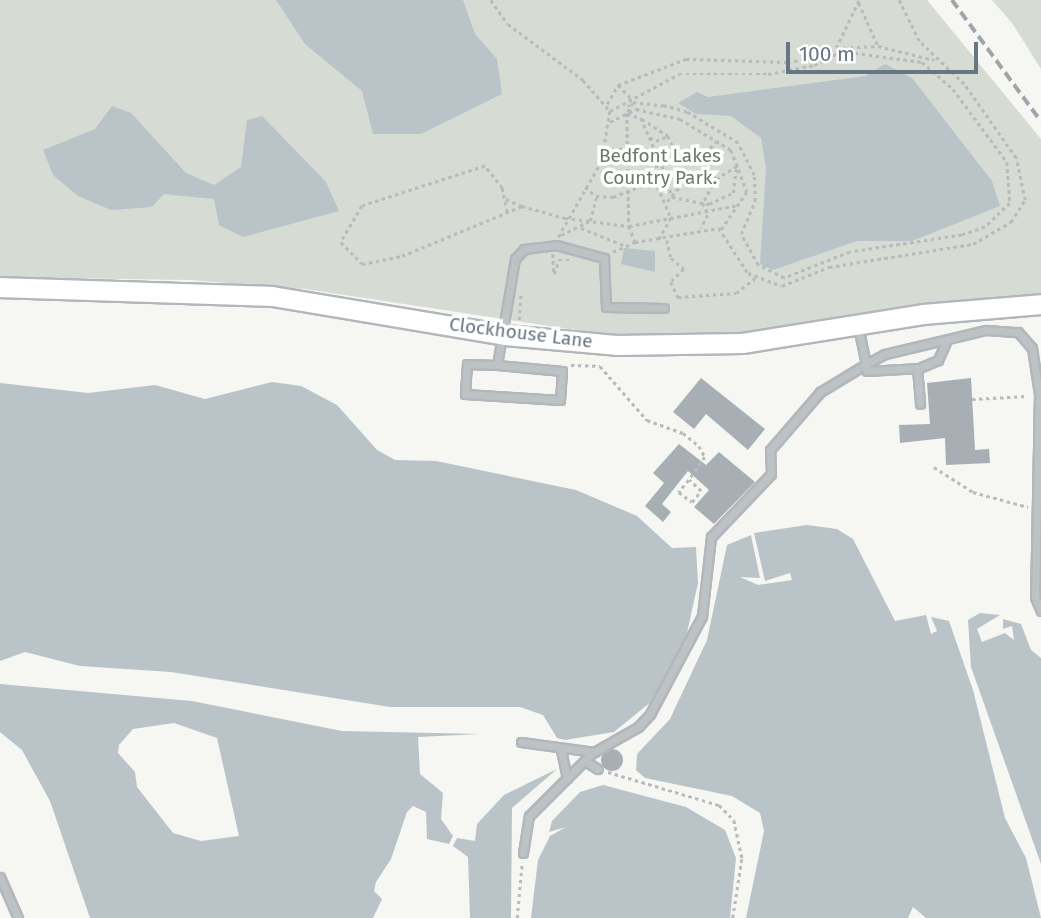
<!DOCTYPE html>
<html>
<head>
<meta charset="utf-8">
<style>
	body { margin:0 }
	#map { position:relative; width:1041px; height:918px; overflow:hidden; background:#f6f6f3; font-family:"Fira Sans",sans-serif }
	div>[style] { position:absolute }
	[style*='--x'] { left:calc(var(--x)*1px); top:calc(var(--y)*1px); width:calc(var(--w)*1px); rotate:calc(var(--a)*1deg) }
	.green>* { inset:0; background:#d6dbd3 }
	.water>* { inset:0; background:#b9c3c8 }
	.building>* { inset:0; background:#a7afb4 }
	.round { border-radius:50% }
	.path>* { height:2.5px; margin-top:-1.25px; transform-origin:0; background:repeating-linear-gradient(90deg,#b8bbbd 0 3.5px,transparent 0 7px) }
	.roads { filter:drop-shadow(2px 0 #b2b7bc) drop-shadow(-2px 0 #b2b7bc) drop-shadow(0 2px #b2b7bc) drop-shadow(0 -2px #b2b7bc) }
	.service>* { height:7px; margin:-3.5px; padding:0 3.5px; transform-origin:3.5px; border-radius:3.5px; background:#bdc2c5 }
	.secondary>* { height:19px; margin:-9.5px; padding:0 9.5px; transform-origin:9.5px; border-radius:9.5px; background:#fff }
	.rail>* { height:3.5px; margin-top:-1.75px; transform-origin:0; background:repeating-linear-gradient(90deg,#9fa6ab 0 10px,transparent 0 15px) }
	span { translate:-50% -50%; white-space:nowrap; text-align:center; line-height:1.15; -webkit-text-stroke:7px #fff; paint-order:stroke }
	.park-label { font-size:19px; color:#6a7a65 }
	.street-label { font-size:19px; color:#677683 }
	.scale { position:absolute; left:786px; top:42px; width:192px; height:32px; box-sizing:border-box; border:4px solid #677683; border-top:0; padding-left:9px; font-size:21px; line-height:24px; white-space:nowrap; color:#677683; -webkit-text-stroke:5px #fff; paint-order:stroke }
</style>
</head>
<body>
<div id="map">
	<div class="green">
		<div style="clip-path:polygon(0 0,927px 0,1041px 139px,1041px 297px,734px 333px,615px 336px,305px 289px,190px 280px,0 277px)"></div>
		<div style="clip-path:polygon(992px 0,1041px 0,1041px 69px,1012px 23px)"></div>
	</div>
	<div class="water">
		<div style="clip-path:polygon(276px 0,463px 0,475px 34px,497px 59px,502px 94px,421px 134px,373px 134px,362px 91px,305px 44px)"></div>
		<div style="clip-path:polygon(885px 64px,912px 78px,992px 181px,1000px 206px,912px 241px,857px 241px,773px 270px,760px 264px,766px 168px,761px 138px,731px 116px,696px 114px,678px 103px,697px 92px,708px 97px,866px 76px)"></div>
		<div style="clip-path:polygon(112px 106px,131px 113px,186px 173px,214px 185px,241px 167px,247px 120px,262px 116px,326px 182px,339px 211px,243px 237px,219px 225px,214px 199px,164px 194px,152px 207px,111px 210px,78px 196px,53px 175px,43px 150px,95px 129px)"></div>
		<div style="clip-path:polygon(624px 248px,655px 251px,655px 272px,621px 264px)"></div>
		<div style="clip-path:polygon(272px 382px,301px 386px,337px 405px,377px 450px,395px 460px,436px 461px,576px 490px,637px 516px,672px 548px,696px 547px,698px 583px,687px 633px,667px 682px,652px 701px,614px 732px,565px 740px,557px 738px,543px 715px,520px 707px,390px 707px,171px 672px,80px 666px,25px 652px,0 661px,0 383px,88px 393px,155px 385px,205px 399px)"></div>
		<div style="clip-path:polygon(807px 525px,837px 529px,853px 539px,895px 621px,926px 615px,931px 634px,937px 631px,931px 617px,949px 621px,973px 690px,1005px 818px,1026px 858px,1041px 918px,926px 918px,913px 907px,908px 918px,746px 918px,764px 831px,760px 813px,732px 796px,645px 778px,636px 770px,637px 754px,670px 719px,707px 640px,727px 545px,751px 535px,760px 578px,740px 577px,758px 585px,792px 580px,790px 573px,765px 581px,754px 533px)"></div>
		<div style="clip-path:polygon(980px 613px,1000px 615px,977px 629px,982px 642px,1005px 633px,1014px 640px,1012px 626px,1003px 629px,1003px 619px,1021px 624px,1031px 650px,1041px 658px,1041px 864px,971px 667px,968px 620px)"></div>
		<div style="clip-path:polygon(evenodd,0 684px,192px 701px,342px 731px,480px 734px,418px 737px,420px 774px,443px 793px,441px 819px,453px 836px,449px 844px,427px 839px,426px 812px,413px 806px,407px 812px,391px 859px,376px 882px,374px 891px,382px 899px,373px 918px,90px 918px,50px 801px,22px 750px,0 732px,0 684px,174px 723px,217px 738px,239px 836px,201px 841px,173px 833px,137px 787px,135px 772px,118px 753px,119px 745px,133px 729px,174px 723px)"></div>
		<div style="clip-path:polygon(557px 769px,512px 808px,511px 918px,470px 918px,468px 857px,453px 846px,457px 838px,475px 841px,477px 824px,504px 795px)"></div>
		<div style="clip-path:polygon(603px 785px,686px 807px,725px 830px,736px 858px,730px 918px,531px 918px,538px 860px,550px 836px,566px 827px,549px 832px,552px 821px,580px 792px)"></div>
	</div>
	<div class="building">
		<div style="clip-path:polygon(701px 378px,765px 429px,748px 450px,706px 414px,694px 429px,673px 412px)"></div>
		<div style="clip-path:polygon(971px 378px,975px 450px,989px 449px,990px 463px,946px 465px,945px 438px,900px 443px,899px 425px,930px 424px,927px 383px)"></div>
		<div style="clip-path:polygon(679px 444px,706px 465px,719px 452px,755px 482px,714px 524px,694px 507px,709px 490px,688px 471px,662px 504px,671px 512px,663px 522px,645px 506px,664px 483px,653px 473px)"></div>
		<div class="round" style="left:601px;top:749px;width:22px;height:22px"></div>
	</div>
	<div class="path">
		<div style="--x:491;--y:0;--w:29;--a:55"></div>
		<div style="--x:508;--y:24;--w:94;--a:36.7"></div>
		<div style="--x:583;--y:80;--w:41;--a:48.9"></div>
		<div style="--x:610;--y:111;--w:51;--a:99.1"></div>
		<div style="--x:602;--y:161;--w:89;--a:119.7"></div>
		<div style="--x:859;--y:3;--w:47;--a:66.2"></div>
		<div style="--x:878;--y:46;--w:58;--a:14"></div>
		<div style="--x:836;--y:48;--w:42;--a:-2.7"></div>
		<div style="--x:618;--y:85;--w:18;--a:45"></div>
		<div style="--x:631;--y:98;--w:9;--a:103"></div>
		<div style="--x:607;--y:104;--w:22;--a:-60"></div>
		<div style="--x:618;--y:85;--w:73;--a:-20.9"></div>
		<div style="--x:686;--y:59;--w:101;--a:1.7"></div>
		<div style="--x:787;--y:62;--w:37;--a:-9"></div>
		<div style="--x:824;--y:56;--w:14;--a:-34"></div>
		<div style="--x:836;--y:48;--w:53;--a:-64.4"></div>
		<div style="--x:610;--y:111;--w:78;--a:-28.2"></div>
		<div style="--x:679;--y:74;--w:89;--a:0"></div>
		<div style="--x:768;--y:74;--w:47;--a:-11.1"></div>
		<div style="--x:814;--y:65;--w:30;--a:-27"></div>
		<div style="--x:841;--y:51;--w:82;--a:7.7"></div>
		<div style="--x:922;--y:62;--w:41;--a:41.1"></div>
		<div style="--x:953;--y:89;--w:91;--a:53.5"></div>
		<div style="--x:1007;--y:162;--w:41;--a:85.8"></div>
		<div style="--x:1010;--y:203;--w:35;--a:136"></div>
		<div style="--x:985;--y:227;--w:24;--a:161"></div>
		<div style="--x:962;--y:235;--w:113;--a:171.4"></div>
		<div style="--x:850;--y:252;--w:71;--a:158.5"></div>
		<div style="--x:784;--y:278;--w:29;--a:-153"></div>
		<div style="--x:758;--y:265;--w:35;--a:-119"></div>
		<div style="--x:741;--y:234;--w:36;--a:-67"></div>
		<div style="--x:755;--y:201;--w:26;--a:-92"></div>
		<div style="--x:754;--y:175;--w:36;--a:-117"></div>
		<div style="--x:738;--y:143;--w:60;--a:-148.7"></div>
		<div style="--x:687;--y:112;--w:24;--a:-165"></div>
		<div style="--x:664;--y:106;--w:31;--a:-174"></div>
		<div style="--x:633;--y:103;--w:13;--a:119"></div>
		<div style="--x:627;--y:113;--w:113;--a:89"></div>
		<div style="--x:629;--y:226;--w:17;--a:69"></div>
		<div style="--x:627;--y:114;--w:15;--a:16"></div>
		<div style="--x:641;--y:118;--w:43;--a:66.4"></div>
		<div style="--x:658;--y:157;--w:23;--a:97"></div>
		<div style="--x:655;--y:180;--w:41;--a:67.2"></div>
		<div style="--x:671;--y:218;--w:26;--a:119"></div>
		<div style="--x:642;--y:119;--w:31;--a:33"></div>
		<div style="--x:610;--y:122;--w:29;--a:-27"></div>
		<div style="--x:636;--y:109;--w:45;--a:12.8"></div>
		<div style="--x:680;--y:119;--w:60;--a:31.3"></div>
		<div style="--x:731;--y:150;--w:45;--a:69.1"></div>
		<div style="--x:747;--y:192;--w:45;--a:124"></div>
		<div style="--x:650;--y:137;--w:7;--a:34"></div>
		<div style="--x:656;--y:141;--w:13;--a:-23"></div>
		<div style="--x:668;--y:136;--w:47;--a:64.5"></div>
		<div style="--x:688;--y:178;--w:35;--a:131"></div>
		<div style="--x:605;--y:149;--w:68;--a:0"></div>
		<div style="--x:673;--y:149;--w:30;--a:20"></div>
		<div style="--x:701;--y:159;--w:25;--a:53"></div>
		<div style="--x:716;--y:179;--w:25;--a:-32"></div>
		<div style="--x:701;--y:159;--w:23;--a:-50"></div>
		<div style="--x:659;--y:160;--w:18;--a:63"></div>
		<div style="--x:667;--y:176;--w:49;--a:3.5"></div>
		<div style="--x:716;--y:179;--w:27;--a:118"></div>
		<div style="--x:703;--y:203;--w:13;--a:67"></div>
		<div style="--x:708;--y:215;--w:15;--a:118"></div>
		<div style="--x:585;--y:187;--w:14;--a:39"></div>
		<div style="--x:596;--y:196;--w:17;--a:3"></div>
		<div style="--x:613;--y:197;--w:58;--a:-21.3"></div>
		<div style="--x:667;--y:176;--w:22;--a:77"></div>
		<div style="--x:672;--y:197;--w:38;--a:11"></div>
		<div style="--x:709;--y:204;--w:26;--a:-25"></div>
		<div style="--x:733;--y:193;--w:24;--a:-83"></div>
		<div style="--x:506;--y:199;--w:17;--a:24"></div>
		<div style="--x:507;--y:212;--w:25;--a:-102"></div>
		<div style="--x:502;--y:188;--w:28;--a:-128"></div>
		<div style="--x:485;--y:166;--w:129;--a:162"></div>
		<div style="--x:362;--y:206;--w:42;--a:120.3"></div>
		<div style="--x:341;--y:242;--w:30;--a:46"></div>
		<div style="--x:362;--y:264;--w:41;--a:-11.3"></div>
		<div style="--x:402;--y:256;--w:130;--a:-22.6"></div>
		<div style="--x:522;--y:206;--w:45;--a:15.6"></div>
		<div style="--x:565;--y:218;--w:64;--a:7.1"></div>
		<div style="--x:629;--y:226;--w:111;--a:-10.9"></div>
		<div style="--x:581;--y:228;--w:48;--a:21.8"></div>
		<div style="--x:561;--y:235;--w:32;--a:-26"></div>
		<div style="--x:590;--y:221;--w:24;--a:-75"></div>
		<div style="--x:667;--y:240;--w:18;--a:77"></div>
		<div style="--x:671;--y:258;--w:17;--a:40"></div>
		<div style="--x:684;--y:269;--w:18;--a:135"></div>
		<div style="--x:671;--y:282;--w:17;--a:65"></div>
		<div style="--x:678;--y:297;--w:58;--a:-3.9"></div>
		<div style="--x:736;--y:293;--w:24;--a:-38"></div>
		<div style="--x:613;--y:252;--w:24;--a:-24"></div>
		<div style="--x:635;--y:242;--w:85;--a:-9.5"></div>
		<div style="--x:719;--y:228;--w:54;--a:57.2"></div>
		<div style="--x:748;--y:273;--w:36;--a:21"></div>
		<div style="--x:782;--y:286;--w:51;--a:-22"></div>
		<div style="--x:829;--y:267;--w:146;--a:-9.1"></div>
		<div style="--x:973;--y:244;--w:44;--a:-30.1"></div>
		<div style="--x:1011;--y:222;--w:26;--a:-58"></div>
		<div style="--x:1025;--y:200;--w:43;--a:-102.1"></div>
		<div style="--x:1016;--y:158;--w:90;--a:-125.1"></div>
		<div style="--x:964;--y:84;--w:62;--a:-136.3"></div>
		<div style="--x:919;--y:41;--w:46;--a:-116"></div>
		<div style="--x:553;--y:254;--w:20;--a:87"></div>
		<div style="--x:554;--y:274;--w:15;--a:-70"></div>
		<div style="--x:559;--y:260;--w:10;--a:0"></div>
		<div style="--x:519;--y:320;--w:28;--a:-86"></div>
		<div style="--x:571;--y:365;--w:29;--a:2"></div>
		<div style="--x:600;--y:366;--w:72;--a:49"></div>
		<div style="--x:647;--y:420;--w:38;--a:20"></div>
		<div style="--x:683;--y:433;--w:21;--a:39"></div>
		<div style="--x:699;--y:446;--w:13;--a:61"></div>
		<div style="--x:705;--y:457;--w:28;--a:125"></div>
		<div style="--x:689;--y:480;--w:16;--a:130"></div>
		<div style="--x:679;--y:492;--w:16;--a:38"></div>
		<div style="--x:692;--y:502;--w:14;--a:-51"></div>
		<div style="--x:701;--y:491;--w:16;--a:-137"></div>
		<div style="--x:972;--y:399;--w:56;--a:-3.1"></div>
		<div style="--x:934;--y:467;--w:46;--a:32.7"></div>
		<div style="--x:973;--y:492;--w:57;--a:15.3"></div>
		<div style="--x:608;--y:772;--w:116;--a:16.6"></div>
		<div style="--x:719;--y:805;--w:21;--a:45"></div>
		<div style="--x:734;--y:820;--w:40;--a:78"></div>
		<div style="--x:742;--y:859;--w:60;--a:98.7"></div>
		<div style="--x:517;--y:918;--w:56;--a:-84.9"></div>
	</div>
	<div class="roads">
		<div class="service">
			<div style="--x:946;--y:342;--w:20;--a:114"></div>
			<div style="--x:938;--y:360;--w:21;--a:157"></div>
			<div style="--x:919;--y:368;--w:52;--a:176.7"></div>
			<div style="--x:867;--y:371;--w:7;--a:-98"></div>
			<div style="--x:866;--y:364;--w:21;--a:-28"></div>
			<div style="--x:885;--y:354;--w:104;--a:-13.4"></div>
			<div style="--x:986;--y:330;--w:32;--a:4"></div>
			<div style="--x:1018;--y:332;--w:21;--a:49"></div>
			<div style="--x:1032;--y:348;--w:47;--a:81.3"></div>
			<div style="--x:1039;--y:394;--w:203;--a:91.1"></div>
			<div style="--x:1035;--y:597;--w:15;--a:67"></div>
			<div style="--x:497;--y:365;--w:30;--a:-178"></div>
			<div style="--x:467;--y:364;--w:30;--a:94"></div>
			<div style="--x:465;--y:394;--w:95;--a:3.6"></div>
			<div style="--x:560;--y:400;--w:29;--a:-86"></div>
			<div style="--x:562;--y:371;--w:65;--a:-174.7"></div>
			<div style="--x:497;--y:365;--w:108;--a:-80.4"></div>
			<div style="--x:515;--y:259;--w:13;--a:-48"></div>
			<div style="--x:524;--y:249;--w:32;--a:-7"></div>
			<div style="--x:556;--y:245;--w:50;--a:15.2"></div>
			<div style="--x:604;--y:258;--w:49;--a:87.7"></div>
			<div style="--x:606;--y:307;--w:58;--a:1"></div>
			<div style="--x:917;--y:368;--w:36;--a:85"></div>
			<div style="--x:521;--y:742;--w:74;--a:7.8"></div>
			<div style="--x:594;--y:752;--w:51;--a:-29.6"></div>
			<div style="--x:638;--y:727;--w:18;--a:-47"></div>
			<div style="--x:650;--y:714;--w:111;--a:-62"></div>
			<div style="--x:702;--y:616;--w:80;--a:-83.5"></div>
			<div style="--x:711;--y:537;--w:87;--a:-46.4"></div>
			<div style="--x:771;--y:474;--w:24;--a:-92"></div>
			<div style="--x:770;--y:450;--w:77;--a:-49.2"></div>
			<div style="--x:820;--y:392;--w:54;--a:-31.3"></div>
			<div style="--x:866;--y:364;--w:39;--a:-102"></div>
			<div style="--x:561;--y:750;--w:29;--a:78"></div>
			<div style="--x:585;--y:761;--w:15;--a:32"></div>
			<div style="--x:523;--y:853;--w:37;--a:-81"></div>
			<div style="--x:529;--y:816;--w:91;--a:-45"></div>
			<div style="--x:0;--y:877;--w:45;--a:66.3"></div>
		</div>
		<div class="secondary">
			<div style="--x:0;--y:287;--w:272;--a:1.9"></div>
			<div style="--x:272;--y:296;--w:236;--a:9.5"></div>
			<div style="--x:505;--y:335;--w:111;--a:5.1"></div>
			<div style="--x:616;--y:345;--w:126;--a:-0.9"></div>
			<div style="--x:742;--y:343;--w:183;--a:-9.1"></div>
			<div style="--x:923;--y:314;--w:118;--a:-4.8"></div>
		</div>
	</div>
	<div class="rail">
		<div style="--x:952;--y:0;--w:150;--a:53.7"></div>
	</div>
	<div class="park-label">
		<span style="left:660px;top:167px">Bedfont Lakes<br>Country Park.</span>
	</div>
	<div class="street-label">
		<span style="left:521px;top:333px;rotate:7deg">Clockhouse Lane</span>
	</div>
	<div class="scale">100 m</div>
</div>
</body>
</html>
